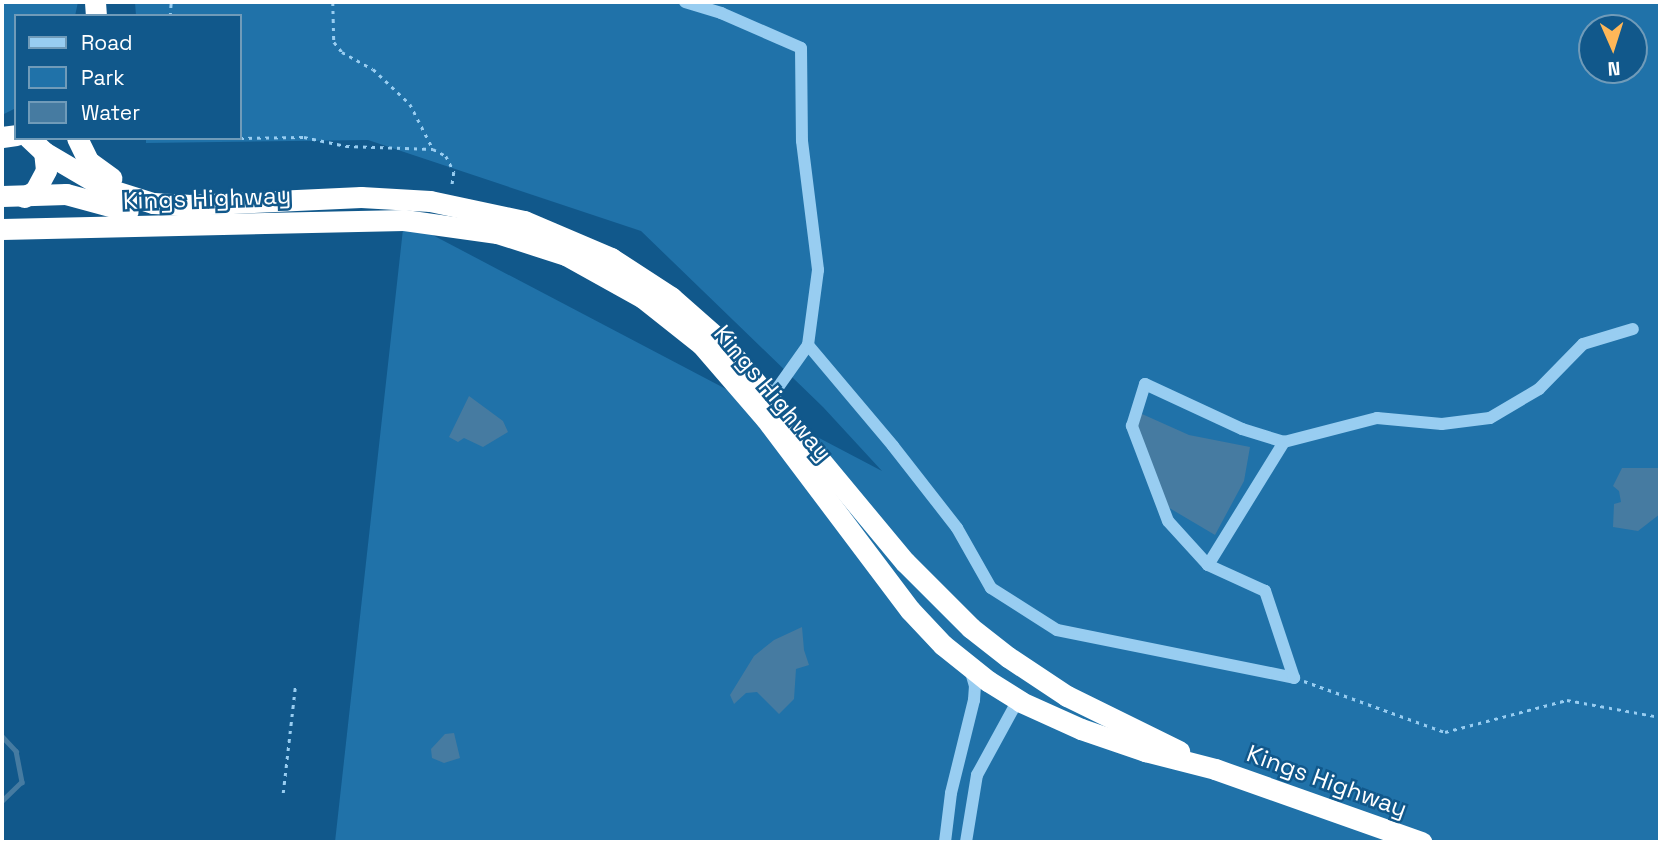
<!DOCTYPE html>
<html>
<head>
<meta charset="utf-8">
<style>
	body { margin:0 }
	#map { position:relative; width:1662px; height:844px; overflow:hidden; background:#11588b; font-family:"Space Grotesk",sans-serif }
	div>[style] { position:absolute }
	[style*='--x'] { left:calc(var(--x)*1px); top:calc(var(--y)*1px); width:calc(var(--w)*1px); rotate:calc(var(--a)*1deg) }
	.green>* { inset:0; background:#2072a9 }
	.water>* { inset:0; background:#467ba1 }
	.stream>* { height:4.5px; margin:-2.25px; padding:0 2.25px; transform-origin:2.25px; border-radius:2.25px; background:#467ba1 }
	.path>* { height:2.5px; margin-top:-1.25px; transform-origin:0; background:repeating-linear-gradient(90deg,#98cdf1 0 3.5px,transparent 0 8.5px) }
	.minor>* { height:12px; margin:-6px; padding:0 6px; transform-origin:6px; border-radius:6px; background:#98cdf1 }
	.highway>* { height:21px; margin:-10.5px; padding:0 10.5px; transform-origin:10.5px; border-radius:10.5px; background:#fff }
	span { translate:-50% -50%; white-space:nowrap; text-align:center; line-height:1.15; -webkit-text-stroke:5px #11588b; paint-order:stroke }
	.street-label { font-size:24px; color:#fff }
	.frame { position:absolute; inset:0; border:4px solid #fff; pointer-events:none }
	.legend { position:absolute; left:14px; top:14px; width:228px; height:126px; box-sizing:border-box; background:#11588b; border:2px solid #709bb9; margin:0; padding:9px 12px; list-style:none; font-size:21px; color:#fff }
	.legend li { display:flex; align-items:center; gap:14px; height:35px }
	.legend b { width:35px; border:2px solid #709bb9 }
	.north { position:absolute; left:1578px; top:14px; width:70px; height:70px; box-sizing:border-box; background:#11588b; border:2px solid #709bb9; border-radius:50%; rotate:177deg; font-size:19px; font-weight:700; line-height:28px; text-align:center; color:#fff }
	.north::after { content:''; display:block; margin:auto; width:24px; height:32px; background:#ffb758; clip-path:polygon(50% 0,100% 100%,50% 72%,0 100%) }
</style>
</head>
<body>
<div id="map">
	<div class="green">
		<div style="clip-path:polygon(2px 2px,78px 2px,75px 16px,16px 16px,16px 108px,2px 115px)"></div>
		<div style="clip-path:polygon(evenodd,135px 2px,1660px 2px,1660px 842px,335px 842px,404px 220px,882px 471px,823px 407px,641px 231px,368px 140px,146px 143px,146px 138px,240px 138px,240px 16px,136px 16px,135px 2px,1592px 28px,1634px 28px,1634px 70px,1592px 70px,1592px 28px)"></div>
	</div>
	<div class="water">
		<div style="clip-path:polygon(469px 396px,503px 421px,508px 432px,483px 447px,464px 438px,458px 442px,449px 437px)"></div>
		<div style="clip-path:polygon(1142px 414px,1189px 435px,1250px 447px,1244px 481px,1215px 535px,1166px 506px,1130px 432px)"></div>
		<div style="clip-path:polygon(1622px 468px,1660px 468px,1660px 514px,1638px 531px,1613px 527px,1614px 504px,1621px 502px,1619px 491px,1613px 486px)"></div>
		<div style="clip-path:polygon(802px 627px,804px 650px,809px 665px,796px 669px,794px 699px,779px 714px,757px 692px,746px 693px,734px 704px,730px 695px,754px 656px,774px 640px)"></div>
		<div style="clip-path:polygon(454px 733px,460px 758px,444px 763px,432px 758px,431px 749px,445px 734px)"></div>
	</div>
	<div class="stream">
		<div style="--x:2;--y:736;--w:21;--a:47"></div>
		<div style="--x:16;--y:751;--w:32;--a:79"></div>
		<div style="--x:22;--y:782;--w:28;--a:136"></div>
	</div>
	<div class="path">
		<div style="--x:333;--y:2;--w:40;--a:88.6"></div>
		<div style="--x:334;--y:42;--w:13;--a:51"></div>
		<div style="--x:342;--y:52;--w:35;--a:29"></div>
		<div style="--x:373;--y:69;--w:51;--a:43.4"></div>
		<div style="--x:410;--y:104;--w:51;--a:62.9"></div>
		<div style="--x:433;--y:149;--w:15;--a:28"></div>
		<div style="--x:446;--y:156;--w:18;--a:63"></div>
		<div style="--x:454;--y:172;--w:15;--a:98"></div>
		<div style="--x:170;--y:16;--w:14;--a:-86"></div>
		<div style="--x:240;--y:138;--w:64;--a:-0.9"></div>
		<div style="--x:304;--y:137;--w:43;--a:12.1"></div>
		<div style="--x:346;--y:146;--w:87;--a:2"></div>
		<div style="--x:1304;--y:681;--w:150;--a:19.9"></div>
		<div style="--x:1445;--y:732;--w:126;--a:-14.7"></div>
		<div style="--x:1567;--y:700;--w:95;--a:10.4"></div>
		<div style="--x:283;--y:793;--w:107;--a:-83.5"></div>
	</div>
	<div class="minor">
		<div style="--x:685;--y:2;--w:38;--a:17"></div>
		<div style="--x:721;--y:13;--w:87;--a:23.6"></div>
		<div style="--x:801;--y:48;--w:93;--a:89.4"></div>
		<div style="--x:802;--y:141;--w:130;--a:82.9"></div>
		<div style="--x:818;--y:270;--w:76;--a:97.6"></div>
		<div style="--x:808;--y:345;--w:64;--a:125.4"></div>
		<div style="--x:808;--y:345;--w:132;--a:49.9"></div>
		<div style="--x:893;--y:446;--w:104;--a:52"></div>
		<div style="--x:957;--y:528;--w:69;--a:60.5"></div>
		<div style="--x:991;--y:588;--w:78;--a:32.5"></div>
		<div style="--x:1057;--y:630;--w:242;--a:11.4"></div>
		<div style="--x:1294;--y:678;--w:92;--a:-108.4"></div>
		<div style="--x:1265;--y:591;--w:63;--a:-155.5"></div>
		<div style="--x:1208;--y:565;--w:59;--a:-132.3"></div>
		<div style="--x:1168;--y:521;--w:102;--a:-110.8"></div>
		<div style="--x:1132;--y:426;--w:44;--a:-72.8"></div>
		<div style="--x:1145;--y:384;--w:107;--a:24.9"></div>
		<div style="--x:1242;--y:429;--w:44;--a:17.2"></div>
		<div style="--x:1284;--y:442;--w:96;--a:-14.5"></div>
		<div style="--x:1377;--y:418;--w:65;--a:5.3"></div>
		<div style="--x:1442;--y:424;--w:48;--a:-7.1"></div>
		<div style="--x:1490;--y:418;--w:57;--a:-30.6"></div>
		<div style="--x:1539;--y:389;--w:63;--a:-45.6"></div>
		<div style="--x:1583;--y:344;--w:52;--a:-16.7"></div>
		<div style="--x:1208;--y:565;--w:145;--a:-58.3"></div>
		<div style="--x:945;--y:842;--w:49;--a:-83"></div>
		<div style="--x:951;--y:793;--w:96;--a:-76.1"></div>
		<div style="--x:974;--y:700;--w:14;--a:-86"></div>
		<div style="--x:975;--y:686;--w:19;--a:-106"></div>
		<div style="--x:966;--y:842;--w:68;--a:-80.7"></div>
		<div style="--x:977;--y:775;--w:85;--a:-61.3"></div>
	</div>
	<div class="highway">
		<div style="--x:95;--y:2;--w:14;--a:86"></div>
		<div style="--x:2;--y:137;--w:14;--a:-8"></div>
		<div style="--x:77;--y:138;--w:25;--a:64"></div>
		<div style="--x:88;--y:161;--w:29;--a:36"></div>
		<div style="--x:44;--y:152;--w:71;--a:30.5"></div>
		<div style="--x:105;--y:188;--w:50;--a:17.4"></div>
		<div style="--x:153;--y:203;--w:34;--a:3"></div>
		<div style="--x:187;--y:205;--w:174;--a:-2.6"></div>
		<div style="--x:361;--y:197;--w:69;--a:3.3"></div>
		<div style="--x:430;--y:201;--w:96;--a:12"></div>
		<div style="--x:524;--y:221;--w:95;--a:23"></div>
		<div style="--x:611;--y:258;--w:72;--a:33"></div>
		<div style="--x:671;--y:297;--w:69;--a:41.5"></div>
		<div style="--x:723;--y:343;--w:285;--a:50.3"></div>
		<div style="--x:905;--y:562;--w:93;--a:45"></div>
		<div style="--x:971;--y:628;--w:47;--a:38.1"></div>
		<div style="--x:1008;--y:657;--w:71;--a:33.5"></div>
		<div style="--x:1067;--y:696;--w:125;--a:26.2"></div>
		<div style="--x:2;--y:196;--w:64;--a:-1.8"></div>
		<div style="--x:66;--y:194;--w:64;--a:15.3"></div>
		<div style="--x:24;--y:197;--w:13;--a:-29"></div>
		<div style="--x:35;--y:191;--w:24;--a:-62"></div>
		<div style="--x:46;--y:170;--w:18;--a:-96"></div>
		<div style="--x:44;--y:152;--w:21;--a:-137"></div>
		<div style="--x:2;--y:229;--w:402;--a:-1.3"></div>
		<div style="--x:404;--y:220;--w:94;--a:8"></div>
		<div style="--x:497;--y:233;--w:72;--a:17.7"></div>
		<div style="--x:566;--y:255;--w:88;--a:29.2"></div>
		<div style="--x:643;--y:298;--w:74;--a:38.4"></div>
		<div style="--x:701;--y:344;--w:99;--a:49.1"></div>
		<div style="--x:766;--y:419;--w:239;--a:53"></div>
		<div style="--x:910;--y:610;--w:48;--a:46.7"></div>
		<div style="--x:943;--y:645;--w:58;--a:38.7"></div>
		<div style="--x:988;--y:681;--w:39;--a:32"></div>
		<div style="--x:1021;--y:702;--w:66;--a:24.2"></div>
		<div style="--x:1081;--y:729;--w:68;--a:19"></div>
		<div style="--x:1145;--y:751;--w:72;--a:14.4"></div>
		<div style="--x:1215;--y:769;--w:219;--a:19.5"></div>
	</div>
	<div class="street-label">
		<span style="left:207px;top:198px;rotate:-2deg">Kings Highway</span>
		<span style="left:773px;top:393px;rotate:50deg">Kings Highway</span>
		<span style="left:1327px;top:781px;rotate:20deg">Kings Highway</span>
	</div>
	<div class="frame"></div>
	<ul class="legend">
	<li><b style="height:9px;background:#98cdf1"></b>Road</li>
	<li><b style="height:19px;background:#2072a9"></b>Park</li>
	<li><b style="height:19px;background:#467ba1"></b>Water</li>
	</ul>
	<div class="north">N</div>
</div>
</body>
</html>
